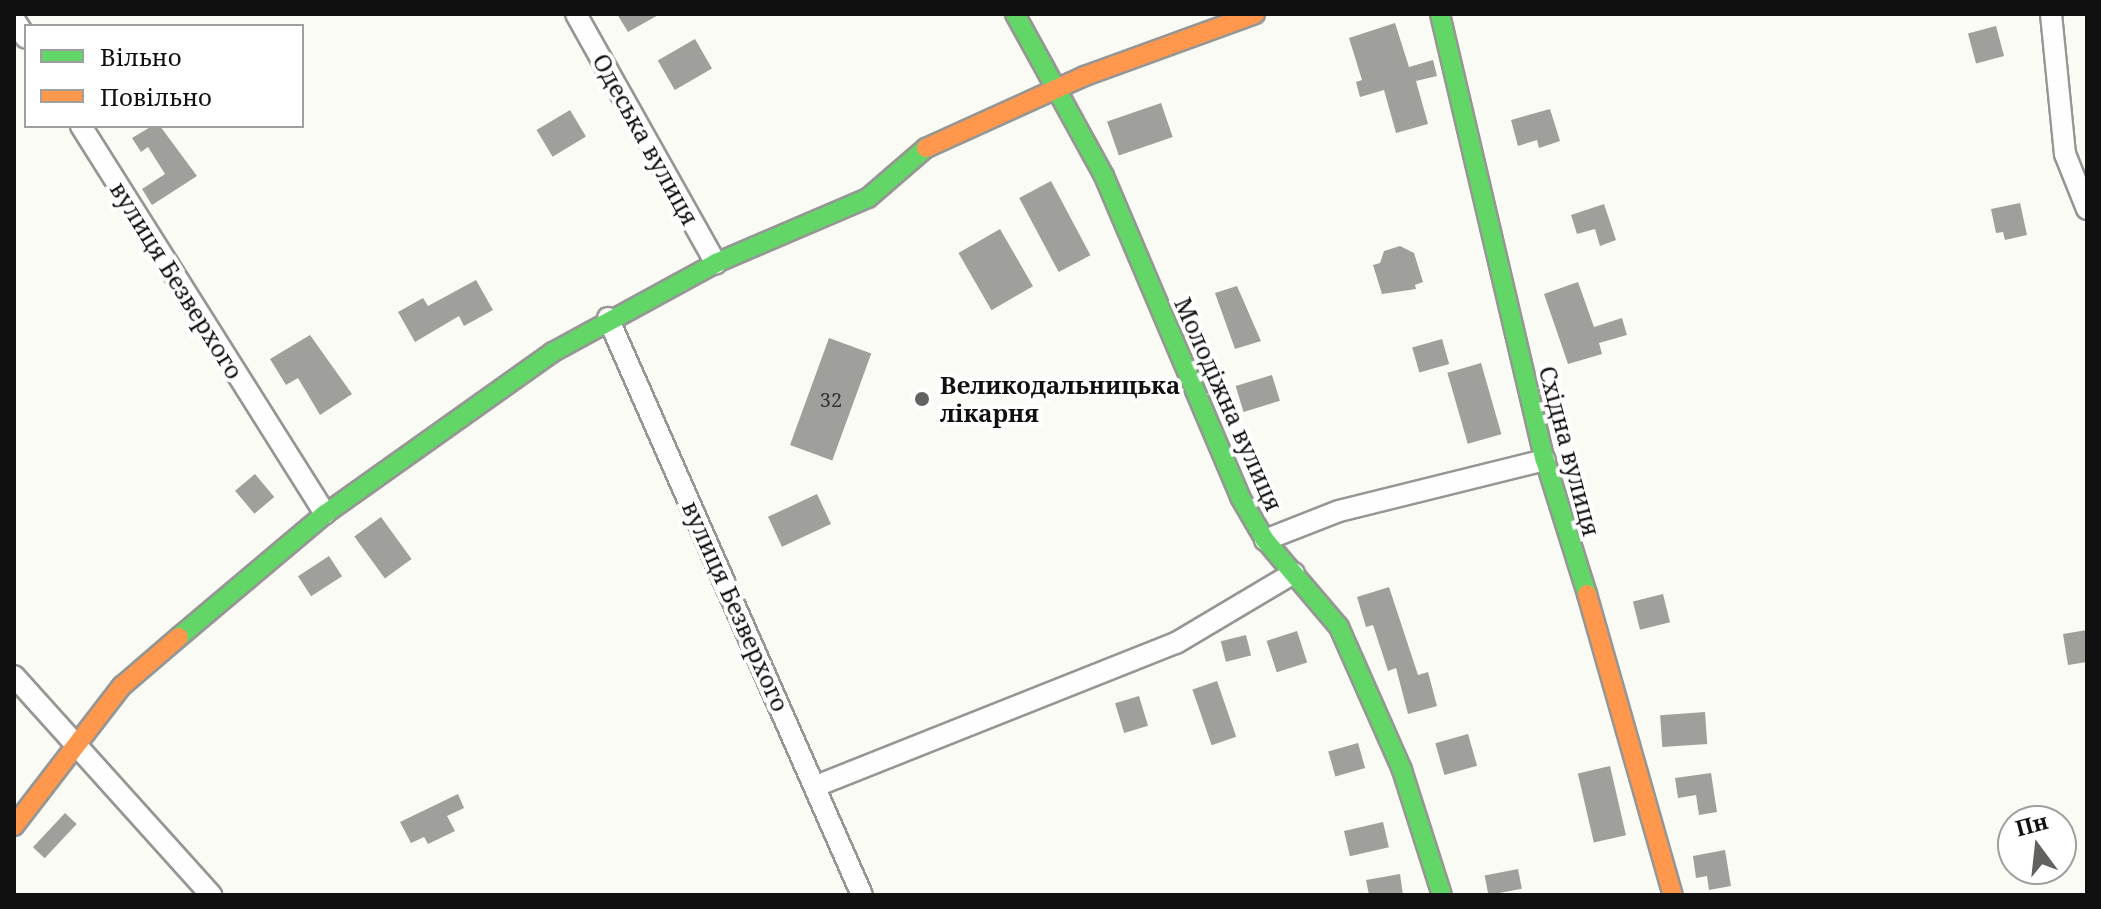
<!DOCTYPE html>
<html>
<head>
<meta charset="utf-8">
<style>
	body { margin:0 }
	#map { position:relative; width:2101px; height:909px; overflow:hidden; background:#fbfbf6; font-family:"Noto Serif",serif }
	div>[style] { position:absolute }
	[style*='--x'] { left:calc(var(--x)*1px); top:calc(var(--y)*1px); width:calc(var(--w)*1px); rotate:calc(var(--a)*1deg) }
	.building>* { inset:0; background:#9f9f9b; transform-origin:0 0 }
	.roads { filter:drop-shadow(2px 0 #969694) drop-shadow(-2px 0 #969694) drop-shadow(0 2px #969694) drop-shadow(0 -2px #969694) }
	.street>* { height:20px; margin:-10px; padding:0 10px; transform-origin:10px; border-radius:10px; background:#fefefe }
	.fast>* { height:18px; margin:-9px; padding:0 9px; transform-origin:9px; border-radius:9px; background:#63d668 }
	.slow>* { height:18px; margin:-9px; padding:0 9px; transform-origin:9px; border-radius:9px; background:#ff974d }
	.dots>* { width:22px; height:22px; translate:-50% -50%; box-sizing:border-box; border:4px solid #fff; border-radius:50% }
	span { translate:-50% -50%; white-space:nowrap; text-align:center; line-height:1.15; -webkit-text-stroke:8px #fff; paint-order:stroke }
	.number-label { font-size:20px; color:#343433 }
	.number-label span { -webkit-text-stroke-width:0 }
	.street-label { font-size:24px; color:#101010 }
	.poi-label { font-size:24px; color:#101010; font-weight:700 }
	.left { translate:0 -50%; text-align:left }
	.frame { position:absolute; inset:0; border:16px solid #101010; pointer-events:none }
	.legend { position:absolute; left:24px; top:24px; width:280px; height:104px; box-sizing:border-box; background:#fff; border:2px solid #9f9f9f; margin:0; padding:10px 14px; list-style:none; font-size:24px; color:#101010 }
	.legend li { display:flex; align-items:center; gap:16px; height:40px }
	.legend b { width:40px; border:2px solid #9f9f9f }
	.north { position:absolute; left:1997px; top:805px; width:80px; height:80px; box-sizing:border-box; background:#fff; border:2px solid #9f9f9f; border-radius:50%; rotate:345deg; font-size:22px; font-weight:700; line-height:32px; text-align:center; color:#101010 }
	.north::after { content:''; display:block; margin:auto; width:28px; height:36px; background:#626260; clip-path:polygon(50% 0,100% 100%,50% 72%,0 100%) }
</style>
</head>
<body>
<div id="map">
	<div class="building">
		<div style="clip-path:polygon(617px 14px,660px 14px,628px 32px)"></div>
		<div style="clip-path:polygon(1395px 23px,1409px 67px,1433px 60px,1437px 76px,1416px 81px,1428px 124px,1396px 133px,1384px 90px,1360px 97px,1356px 82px,1362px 80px,1349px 38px)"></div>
		<div style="left:1996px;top:26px;width:31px;height:29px;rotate:75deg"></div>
		<div style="left:695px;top:39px;width:34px;height:43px;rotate:60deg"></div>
		<div style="left:1161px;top:103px;width:36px;height:57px;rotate:71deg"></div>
		<div style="clip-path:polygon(1550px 109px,1560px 141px,1539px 148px,1537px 140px,1518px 146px,1511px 120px)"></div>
		<div style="left:570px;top:110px;width:31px;height:39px;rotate:59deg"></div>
		<div style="clip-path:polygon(152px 126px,160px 126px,197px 176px,152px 205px,142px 189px,165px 174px,148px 147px,141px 152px,132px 138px)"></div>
		<div style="left:1051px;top:181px;width:84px;height:36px;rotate:62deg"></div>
		<div style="clip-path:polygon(2020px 203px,2027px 235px,2005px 240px,2003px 232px,1996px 233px,1991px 209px)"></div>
		<div style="clip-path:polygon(1604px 204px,1616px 240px,1600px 246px,1595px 229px,1577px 234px,1571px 215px)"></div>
		<div style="left:1000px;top:229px;width:66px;height:48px;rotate:60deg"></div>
		<div style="clip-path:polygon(1400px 246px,1414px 253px,1423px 282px,1415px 285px,1416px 289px,1382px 294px,1373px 265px,1380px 263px,1384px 251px)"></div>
		<div style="clip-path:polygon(476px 280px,493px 310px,464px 326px,459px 316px,415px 342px,398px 312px,423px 298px,428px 306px)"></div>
		<div style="clip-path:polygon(1578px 282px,1594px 327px,1622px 318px,1627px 335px,1599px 343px,1602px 354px,1568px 364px,1544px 294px)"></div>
		<div style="clip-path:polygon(1237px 286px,1261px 341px,1235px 349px,1215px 293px)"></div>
		<div style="clip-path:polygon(310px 335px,352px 394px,320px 415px,298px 378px,286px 385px,270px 359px)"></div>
		<div style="left:829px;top:338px;width:45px;height:114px;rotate:20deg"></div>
		<div style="left:1442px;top:339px;width:26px;height:31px;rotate:74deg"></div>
		<div style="left:1481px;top:363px;width:74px;height:35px;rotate:74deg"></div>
		<div style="left:1272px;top:375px;width:27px;height:38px;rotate:73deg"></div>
		<div style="left:255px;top:474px;width:30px;height:26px;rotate:50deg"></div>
		<div style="left:817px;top:494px;width:33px;height:54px;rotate:65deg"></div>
		<div style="left:381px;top:517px;width:52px;height:33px;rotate:54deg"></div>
		<div style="left:329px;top:556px;width:24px;height:37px;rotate:57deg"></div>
		<div style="clip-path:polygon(1389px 587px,1418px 675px,1428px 672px,1437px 706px,1408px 714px,1396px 668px,1388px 671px,1373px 625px,1366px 627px,1357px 597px)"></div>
		<div style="left:1663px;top:594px;width:29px;height:31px;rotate:76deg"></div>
		<div style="clip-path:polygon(2087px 630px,2087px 662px,2068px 665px,2063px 634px)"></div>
		<div style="left:1297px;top:631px;width:33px;height:32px;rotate:72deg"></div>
		<div style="left:1246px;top:635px;width:21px;height:26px;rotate:76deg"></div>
		<div style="left:1217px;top:681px;width:59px;height:26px;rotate:71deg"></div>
		<div style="left:1139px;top:696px;width:31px;height:25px;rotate:73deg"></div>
		<div style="left:1705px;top:712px;width:32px;height:45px;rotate:86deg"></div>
		<div style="left:1468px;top:734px;width:33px;height:34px;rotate:74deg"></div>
		<div style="left:1358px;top:743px;width:26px;height:31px;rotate:74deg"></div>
		<div style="left:1610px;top:766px;width:71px;height:33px;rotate:77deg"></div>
		<div style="clip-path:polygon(1711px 773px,1717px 812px,1699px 815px,1696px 795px,1678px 798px,1675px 778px)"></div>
		<div style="clip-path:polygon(458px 794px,464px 808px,447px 816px,455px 831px,428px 844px,424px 837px,411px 843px,400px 822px)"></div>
		<div style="left:65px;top:813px;width:16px;height:47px;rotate:43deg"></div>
		<div style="left:1383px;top:822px;width:26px;height:40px;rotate:77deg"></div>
		<div style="clip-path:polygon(1725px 850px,1731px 886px,1709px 890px,1707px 876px,1696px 878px,1693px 856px)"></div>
		<div style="left:1518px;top:869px;width:20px;height:34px;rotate:79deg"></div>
		<div style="clip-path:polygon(1400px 874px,1403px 895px,1369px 895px,1366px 880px)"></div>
	</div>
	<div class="roads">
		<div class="street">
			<div style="--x:576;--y:14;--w:286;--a:60.7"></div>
			<div style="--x:2051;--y:14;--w:141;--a:84.3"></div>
			<div style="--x:2065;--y:154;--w:59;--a:68.2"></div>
			<div style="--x:14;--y:19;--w:22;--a:58"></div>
			<div style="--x:81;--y:126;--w:458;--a:57.8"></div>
			<div style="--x:608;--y:318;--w:630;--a:66.24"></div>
			<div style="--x:1265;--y:540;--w:79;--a:-21.4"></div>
			<div style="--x:1339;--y:511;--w:212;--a:-13.9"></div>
			<div style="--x:14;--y:676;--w:295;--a:48"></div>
			<div style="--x:816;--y:786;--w:387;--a:-21.7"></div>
			<div style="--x:1176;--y:643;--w:137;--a:-30.7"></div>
		</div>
		<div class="fast">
			<div style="--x:1015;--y:14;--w:185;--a:61.2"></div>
			<div style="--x:1104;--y:176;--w:349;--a:67"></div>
			<div style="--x:1240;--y:497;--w:50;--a:59.8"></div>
			<div style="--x:1265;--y:540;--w:114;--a:49.6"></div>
			<div style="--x:1339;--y:627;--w:156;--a:66.2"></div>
			<div style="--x:1402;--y:770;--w:131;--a:72.3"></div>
			<div style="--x:1440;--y:14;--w:458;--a:76.8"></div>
			<div style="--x:1545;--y:460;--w:140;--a:72.6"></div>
			<div style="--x:179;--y:637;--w:191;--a:-40.1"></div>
			<div style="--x:325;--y:514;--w:280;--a:-35.4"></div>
			<div style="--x:553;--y:352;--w:186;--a:-28.6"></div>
			<div style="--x:716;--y:263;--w:165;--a:-23.2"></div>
			<div style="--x:868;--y:198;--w:77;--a:-40.8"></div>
		</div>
		<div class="slow">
			<div style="--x:926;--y:148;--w:175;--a:-24.4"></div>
			<div style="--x:1085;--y:76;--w:181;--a:-20"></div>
			<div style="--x:1587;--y:594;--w:313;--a:74.1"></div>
			<div style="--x:14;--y:826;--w:177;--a:-52.4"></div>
			<div style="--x:122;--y:686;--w:75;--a:-40.7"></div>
		</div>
	</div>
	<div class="dots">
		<div style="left:922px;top:399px;background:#626260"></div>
	</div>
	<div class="number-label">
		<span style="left:831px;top:399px">32</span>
	</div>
	<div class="street-label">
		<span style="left:646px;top:139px;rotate:61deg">Одеська вулиця</span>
		<span style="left:177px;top:280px;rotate:58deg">вулиця Безверхого</span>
		<span style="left:1229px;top:404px;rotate:66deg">Молодіжна вулиця</span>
		<span style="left:1570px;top:451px;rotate:75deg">Східна вулиця</span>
		<span style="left:736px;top:606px;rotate:66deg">вулиця Безверхого</span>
	</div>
	<div class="poi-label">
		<span class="left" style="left:940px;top:399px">Великодальницька<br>лікарня</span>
	</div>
	<div class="frame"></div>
	<ul class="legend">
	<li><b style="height:10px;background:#63d668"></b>Вільно</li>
	<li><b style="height:10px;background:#ff974d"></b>Повільно</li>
	</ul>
	<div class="north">Пн</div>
</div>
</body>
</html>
